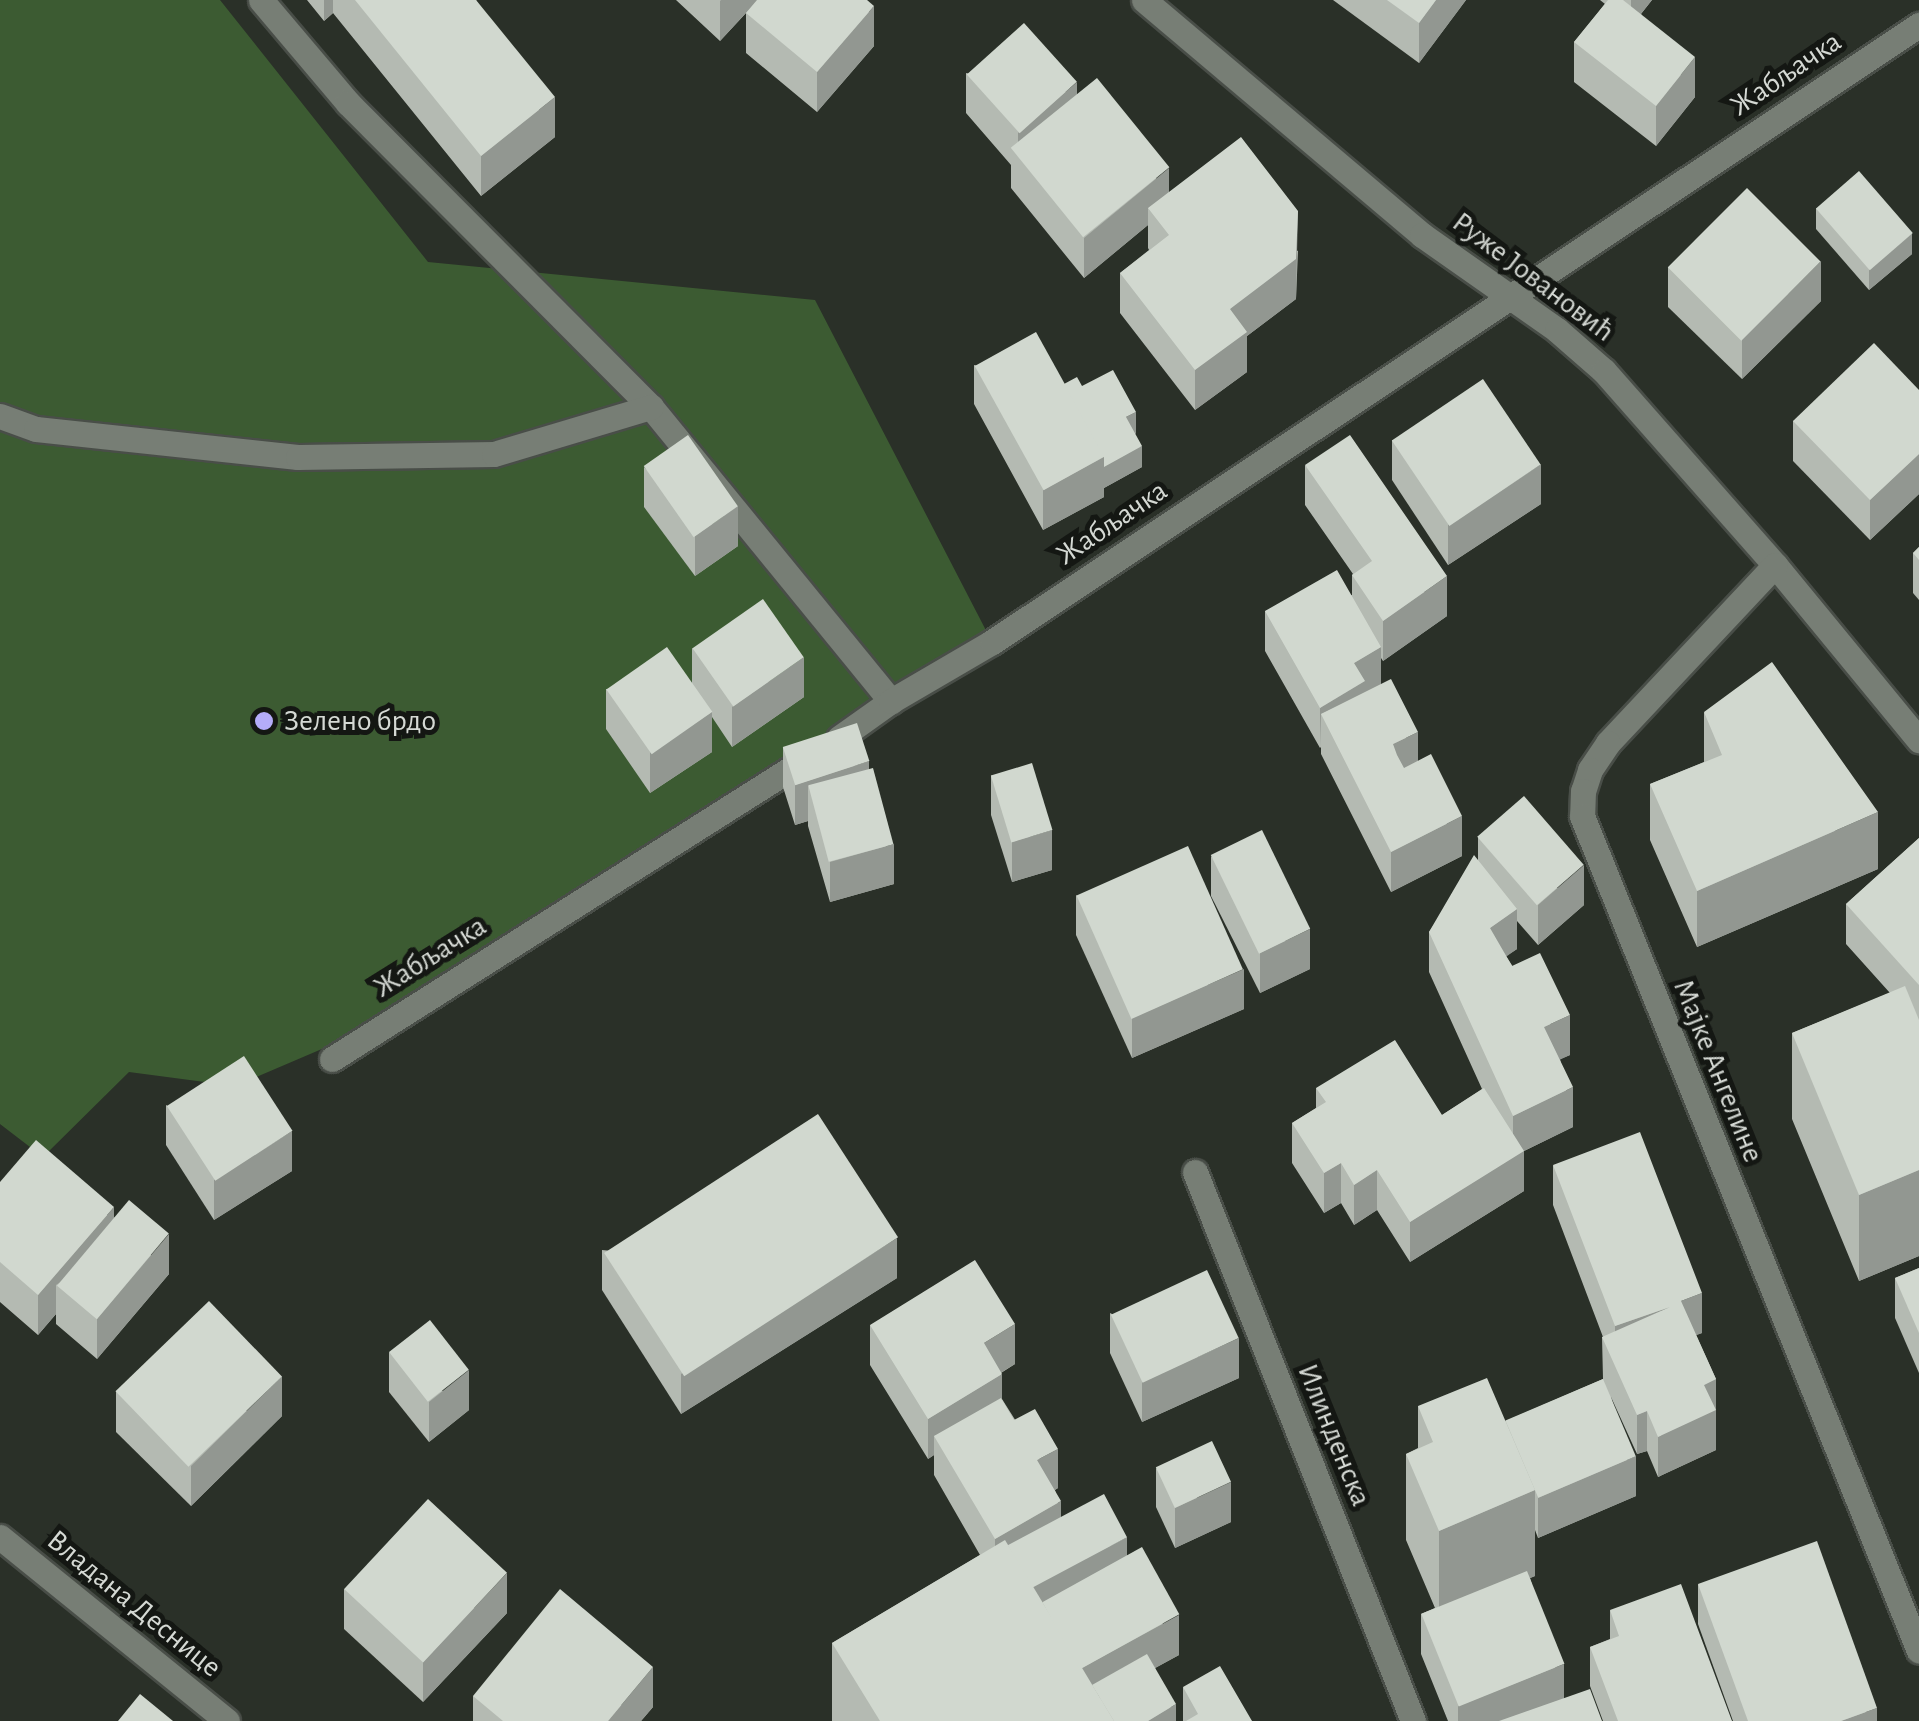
<!DOCTYPE html>
<html>
<head>
<meta charset="utf-8">
<style>
	body { margin:0 }
	#map { position:relative; width:1919px; height:1721px; overflow:hidden; background:#2a3028; font-family:"Alegreya Sans",sans-serif }
	div>[style] { position:absolute }
	[style*='--x'] { left:calc(var(--x)*1px); top:calc(var(--y)*1px); width:calc(var(--w)*1px); rotate:calc(var(--a)*1deg) }
	.green>* { inset:0; background:#3c5b32 }
	.roads { filter:drop-shadow(2px 0 #494e48) drop-shadow(-2px 0 #494e48) drop-shadow(0 2px #494e48) drop-shadow(0 -2px #494e48) }
	.service>* { height:25px; margin:-12.5px; padding:0 12.5px; transform-origin:12.5px; border-radius:12.5px; background:#777e75 }
	.minor>* { height:25px; margin:-12.5px; padding:0 12.5px; transform-origin:12.5px; border-radius:12.5px; background:#777e75 }
	.wall>* { inset:0; background:#b4bab2 }
	.shaded-wall>* { inset:0; background:#929791 }
	.building>* { inset:0; background:#d1d8cf; transform-origin:0 0 }
	.dots>* { width:28px; height:28px; translate:-50% -50%; box-sizing:border-box; border:5px solid #141713; border-radius:50% }
	span { translate:-50% -50%; white-space:nowrap; text-align:center; line-height:1.15; -webkit-text-stroke:10px #141713; paint-order:stroke }
	.street-label { font-size:30px; color:#d5d9d4 }
	.poi-label { font-size:30px; color:#d5d9d4 }
	.left { translate:0 -50%; text-align:left }
</style>
</head>
<body>
<div id="map">
	<div class="green">
		<div style="clip-path:polygon(0 0,220px 0,428px 262px,815px 300px,992px 642px,392px 1019px,235px 1086px,129px 1072px,43px 1157px,0 1124px)"></div>
	</div>
	<div class="roads">
		<div class="service">
			<div style="--x:261;--y:0;--w:135;--a:49.8"></div>
			<div style="--x:348;--y:103;--w:429;--a:45.1"></div>
			<div style="--x:651;--y:407;--w:380;--a:50.8"></div>
			<div style="--x:0;--y:416;--w:38;--a:20"></div>
			<div style="--x:36;--y:429;--w:263;--a:6.1"></div>
			<div style="--x:298;--y:457;--w:196;--a:-0.9"></div>
			<div style="--x:494;--y:454;--w:164;--a:-16.7"></div>
			<div style="--x:332;--y:1059;--w:565;--a:-32.34"></div>
		</div>
		<div class="minor">
			<div style="--x:1144;--y:0;--w:364;--a:40.2"></div>
			<div style="--x:1422;--y:235;--w:165;--a:35.1"></div>
			<div style="--x:1557;--y:330;--w:62;--a:41.1"></div>
			<div style="--x:1604;--y:371;--w:259;--a:48.6"></div>
			<div style="--x:1775;--y:565;--w:227;--a:50.6"></div>
			<div style="--x:1775;--y:565;--w:244;--a:133.2"></div>
			<div style="--x:1608;--y:743;--w:32;--a:124"></div>
			<div style="--x:1590;--y:770;--w:22;--a:108"></div>
			<div style="--x:1583;--y:791;--w:25;--a:92"></div>
			<div style="--x:1582;--y:816;--w:900;--a:68.02"></div>
			<div style="--x:839;--y:738;--w:64;--a:-35.4"></div>
			<div style="--x:891;--y:701;--w:117;--a:-30.3"></div>
			<div style="--x:992;--y:642;--w:1114;--a:-33.65"></div>
			<div style="--x:1195;--y:1172;--w:591;--a:68.34"></div>
			<div style="--x:0;--y:1537;--w:292;--a:39"></div>
		</div>
	</div>
	<div class="wall">
		<div style="clip-path:polygon(307px 0,476px 0,555px 137px,481px 196px,333px 13px,324px 21px)"></div>
		<div style="clip-path:polygon(676px 0,867px 0,874px 46px,817px 112px,746px 53px,746px 13px,720px 41px)"></div>
		<div style="clip-path:polygon(1333px 0,1466px 0,1419px 63px)"></div>
		<div style="clip-path:polygon(1600px 0,1652px 0,1641px 14px,1695px 97px,1656px 146px,1574px 82px,1574px 42px,1605px 4px)"></div>
		<div style="clip-path:polygon(966px 73px,1077px 94px,1169px 192px,1298px 251px,1296px 299px,1247px 336px,1247px 372px,1195px 410px,1120px 313px,1120px 273px,1149px 250px,1148px 248px,1148px 225px,1084px 278px,1011px 188px,1011px 165px,966px 113px)"></div>
		<div style="clip-path:polygon(1816px 208px,1912px 254px,1869px 290px,1816px 229px)"></div>
		<div style="clip-path:polygon(1668px 267px,1821px 301px,1742px 379px,1668px 307px)"></div>
		<div style="clip-path:polygon(974px 365px,1064px 384px,1082px 386px,1136px 433px,1135px 434px,1142px 467px,1104px 488px,1104px 497px,1043px 530px,974px 404px)"></div>
		<div style="clip-path:polygon(1919px 390px,1919px 494px,1870px 540px,1793px 461px,1793px 421px)"></div>
		<div style="clip-path:polygon(1392px 440px,1541px 504px,1448px 565px,1392px 480px)"></div>
		<div style="clip-path:polygon(1305px 465px,1447px 616px,1383px 661px,1381px 658px,1381px 684px,1462px 856px,1391px 892px,1321px 754px,1321px 747px,1320px 748px,1265px 651px,1265px 611px,1352px 595px,1352px 575px,1353px 574px,1305px 505px)"></div>
		<div style="clip-path:polygon(644px 467px,738px 546px,695px 576px,644px 507px)"></div>
		<div style="clip-path:polygon(1919px 547px,1919px 600px,1913px 593px,1913px 553px)"></div>
		<div style="clip-path:polygon(692px 648px,804px 697px,732px 747px,712px 717px,712px 752px,650px 793px,606px 729px,606px 689px,692px 683px)"></div>
		<div style="clip-path:polygon(1704px 712px,1878px 869px,1697px 947px,1650px 840px,1650px 784px,1704px 762px)"></div>
		<div style="clip-path:polygon(783px 747px,869px 769px,894px 884px,830px 902px,808px 826px,808px 821px,795px 825px,783px 787px)"></div>
		<div style="clip-path:polygon(991px 775px,1052px 870px,1012px 882px,991px 815px)"></div>
		<div style="clip-path:polygon(1478px 837px,1584px 905px,1538px 945px,1517px 921px,1517px 949px,1506px 956px,1570px 1055px,1560px 1059px,1573px 1127px,1524px 1151px,1524px 1191px,1410px 1262px,1377px 1210px,1354px 1225px,1341px 1203px,1324px 1213px,1292px 1163px,1292px 1123px,1316px 1108px,1316px 1088px,1442px 1115px,1482px 1089px,1429px 972px,1429px 932px,1478px 860px)"></div>
		<div style="clip-path:polygon(1919px 838px,1919px 1256px,1859px 1281px,1792px 1119px,1792px 1033px,1890px 993px,1846px 944px,1846px 904px)"></div>
		<div style="clip-path:polygon(1211px 856px,1310px 969px,1260px 993px,1211px 896px)"></div>
		<div style="clip-path:polygon(1076px 895px,1244px 1009px,1132px 1058px,1076px 935px)"></div>
		<div style="clip-path:polygon(166px 1105px,292px 1171px,214px 1220px,166px 1145px)"></div>
		<div style="clip-path:polygon(1553px 1165px,1702px 1333px,1696px 1335px,1716px 1379px,1716px 1450px,1658px 1477px,1647px 1451px,1637px 1454px,1611px 1397px,1636px 1496px,1538px 1538px,1535px 1530px,1535px 1576px,1530px 1578px,1564px 1698px,1602px 1721px,1448px 1721px,1421px 1654px,1421px 1614px,1435px 1608px,1406px 1540px,1406px 1454px,1418px 1448px,1418px 1406px,1506px 1421px,1603px 1379px,1602px 1337px,1603px 1337px,1553px 1205px)"></div>
		<div style="clip-path:polygon(0 1182px,114px 1217px,169px 1274px,97px 1359px,56px 1324px,56px 1314px,38px 1335px,0 1302px)"></div>
		<div style="clip-path:polygon(602px 1250px,897px 1278px,681px 1414px,602px 1290px)"></div>
		<div style="clip-path:polygon(1919px 1268px,1919px 1373px,1895px 1318px,1895px 1278px)"></div>
		<div style="clip-path:polygon(1110px 1313px,1239px 1378px,1142px 1422px,1110px 1353px)"></div>
		<div style="clip-path:polygon(870px 1325px,1015px 1364px,1001px 1373px,1002px 1399px,1058px 1488px,1055px 1490px,1061px 1517px,1127px 1555px,1179px 1655px,1155px 1668px,1176px 1721px,832px 1721px,832px 1643px,980px 1555px,934px 1475px,934px 1455px,928px 1459px,870px 1365px)"></div>
		<div style="clip-path:polygon(389px 1352px,469px 1410px,429px 1442px,389px 1392px)"></div>
		<div style="clip-path:polygon(116px 1392px,282px 1416px,191px 1506px,116px 1432px)"></div>
		<div style="clip-path:polygon(1156px 1468px,1231px 1522px,1175px 1548px,1156px 1507px)"></div>
		<div style="clip-path:polygon(1698px 1584px,1877px 1721px,1733px 1721px,1698px 1624px)"></div>
		<div style="clip-path:polygon(344px 1589px,507px 1613px,423px 1702px,344px 1629px)"></div>
		<div style="clip-path:polygon(1610px 1610px,1732px 1721px,1603px 1721px,1590px 1686px,1590px 1647px,1610px 1639px)"></div>
		<div style="clip-path:polygon(1183px 1687px,1252px 1721px,1183px 1721px)"></div>
		<div style="clip-path:polygon(473px 1696px,653px 1707px,641px 1721px,473px 1721px)"></div>
	</div>
	<div class="shaded-wall">
		<div style="clip-path:polygon(324px 0,333px 0,333px 13px,324px 21px)"></div>
		<div style="clip-path:polygon(721px 0,758px 0,720px 41px,720px 1px)"></div>
		<div style="clip-path:polygon(1436px 0,1466px 0,1419px 63px,1419px 23px)"></div>
		<div style="clip-path:polygon(1631px 0,1652px 0,1631px 26px)"></div>
		<div style="clip-path:polygon(874px 6px,874px 46px,817px 112px,817px 72px)"></div>
		<div style="clip-path:polygon(1695px 57px,1695px 97px,1656px 146px,1656px 106px)"></div>
		<div style="clip-path:polygon(1077px 82px,1077px 122px,1018px 156px,1018px 133px)"></div>
		<div style="clip-path:polygon(555px 97px,555px 137px,481px 196px,481px 156px)"></div>
		<div style="clip-path:polygon(1169px 168px,1169px 208px,1148px 208px,1148px 225px,1084px 278px,1084px 238px)"></div>
		<div style="clip-path:polygon(1298px 211px,1296px 299px,1247px 336px,1247px 372px,1195px 410px,1195px 370px,1230px 309px)"></div>
		<div style="clip-path:polygon(1912px 233px,1912px 254px,1869px 290px,1869px 269px)"></div>
		<div style="clip-path:polygon(1821px 261px,1821px 301px,1742px 379px,1742px 339px)"></div>
		<div style="clip-path:polygon(1136px 412px,1136px 433px,1126px 438px,1126px 417px)"></div>
		<div style="clip-path:polygon(1142px 446px,1142px 467px,1104px 488px,1104px 497px,1043px 530px,1043px 490px,1104px 457px)"></div>
		<div style="clip-path:polygon(1919px 454px,1919px 494px,1870px 540px,1870px 500px)"></div>
		<div style="clip-path:polygon(1541px 464px,1541px 504px,1448px 565px,1448px 525px)"></div>
		<div style="clip-path:polygon(738px 506px,738px 546px,695px 576px,695px 536px)"></div>
		<div style="clip-path:polygon(1447px 576px,1447px 616px,1383px 661px,1383px 621px)"></div>
		<div style="clip-path:polygon(1381px 647px,1381px 687px,1321px 714px,1320px 748px,1320px 708px,1354px 663px)"></div>
		<div style="clip-path:polygon(804px 657px,804px 697px,732px 747px,732px 707px)"></div>
		<div style="clip-path:polygon(712px 712px,712px 752px,650px 793px,650px 753px)"></div>
		<div style="clip-path:polygon(1418px 732px,1418px 772px,1393px 784px,1393px 744px)"></div>
		<div style="clip-path:polygon(869px 761px,869px 801px,808px 786px,808px 821px,795px 825px,795px 785px)"></div>
		<div style="clip-path:polygon(1878px 812px,1878px 869px,1697px 947px,1697px 891px)"></div>
		<div style="clip-path:polygon(1462px 816px,1462px 856px,1391px 892px,1391px 852px)"></div>
		<div style="clip-path:polygon(1052px 830px,1052px 870px,1012px 882px,1012px 842px)"></div>
		<div style="clip-path:polygon(894px 844px,894px 884px,830px 902px,830px 862px)"></div>
		<div style="clip-path:polygon(1584px 865px,1584px 905px,1538px 945px,1538px 905px)"></div>
		<div style="clip-path:polygon(1517px 909px,1517px 949px,1490px 968px,1490px 928px)"></div>
		<div style="clip-path:polygon(1310px 929px,1310px 969px,1260px 993px,1260px 953px)"></div>
		<div style="clip-path:polygon(1244px 969px,1244px 1009px,1132px 1058px,1132px 1018px)"></div>
		<div style="clip-path:polygon(1570px 1015px,1570px 1055px,1544px 1067px,1544px 1027px)"></div>
		<div style="clip-path:polygon(1573px 1087px,1573px 1127px,1524px 1151px,1524px 1191px,1410px 1262px,1410px 1222px,1513px 1156px,1513px 1116px)"></div>
		<div style="clip-path:polygon(292px 1131px,292px 1171px,214px 1220px,214px 1180px)"></div>
		<div style="clip-path:polygon(1341px 1163px,1341px 1203px,1324px 1213px,1324px 1173px)"></div>
		<div style="clip-path:polygon(1377px 1170px,1377px 1210px,1354px 1225px,1354px 1185px)"></div>
		<div style="clip-path:polygon(1919px 1170px,1919px 1256px,1859px 1281px,1859px 1195px)"></div>
		<div style="clip-path:polygon(114px 1207px,114px 1247px,56px 1285px,56px 1314px,38px 1335px,38px 1295px)"></div>
		<div style="clip-path:polygon(169px 1234px,169px 1274px,97px 1359px,97px 1319px)"></div>
		<div style="clip-path:polygon(897px 1238px,897px 1278px,681px 1414px,681px 1374px)"></div>
		<div style="clip-path:polygon(1702px 1293px,1702px 1333px,1681px 1341px,1681px 1301px)"></div>
		<div style="clip-path:polygon(1670px 1307px,1615px 1366px,1615px 1326px)"></div>
		<div style="clip-path:polygon(1015px 1324px,1015px 1364px,984px 1383px,984px 1343px)"></div>
		<div style="clip-path:polygon(1239px 1338px,1239px 1378px,1142px 1422px,1142px 1382px)"></div>
		<div style="clip-path:polygon(469px 1370px,469px 1410px,429px 1442px,429px 1402px)"></div>
		<div style="clip-path:polygon(1002px 1374px,1002px 1414px,934px 1436px,934px 1455px,928px 1459px,928px 1419px)"></div>
		<div style="clip-path:polygon(282px 1376px,282px 1416px,191px 1506px,191px 1466px)"></div>
		<div style="clip-path:polygon(1716px 1379px,1716px 1450px,1658px 1477px,1658px 1437px,1704px 1385px)"></div>
		<div style="clip-path:polygon(1647px 1411px,1647px 1451px,1637px 1454px,1637px 1415px)"></div>
		<div style="clip-path:polygon(1058px 1449px,1058px 1488px,1037px 1500px,1037px 1460px)"></div>
		<div style="clip-path:polygon(1636px 1456px,1636px 1496px,1538px 1538px,1538px 1498px)"></div>
		<div style="clip-path:polygon(1231px 1482px,1231px 1522px,1175px 1548px,1175px 1508px)"></div>
		<div style="clip-path:polygon(1535px 1490px,1535px 1576px,1439px 1617px,1439px 1531px)"></div>
		<div style="clip-path:polygon(1061px 1501px,1061px 1541px,995px 1579px,995px 1539px)"></div>
		<div style="clip-path:polygon(1127px 1537px,1127px 1577px,1049px 1617px,1029px 1588px)"></div>
		<div style="clip-path:polygon(507px 1573px,507px 1613px,423px 1702px,423px 1662px)"></div>
		<div style="clip-path:polygon(1179px 1615px,1179px 1655px,1095px 1701px,1078px 1670px)"></div>
		<div style="clip-path:polygon(1564px 1664px,1564px 1704px,1521px 1721px,1458px 1721px,1458px 1706px)"></div>
		<div style="clip-path:polygon(653px 1667px,653px 1707px,641px 1721px,608px 1721px)"></div>
		<div style="clip-path:polygon(1176px 1704px,1176px 1721px,1148px 1721px)"></div>
		<div style="clip-path:polygon(1877px 1708px,1877px 1721px,1841px 1721px)"></div>
	</div>
	<div class="building">
		<div style="clip-path:polygon(355px 0,476px 0,555px 97px,481px 156px)"></div>
		<div style="clip-path:polygon(757px 0,867px 0,874px 6px,817px 72px,746px 13px)"></div>
		<div style="clip-path:polygon(1387px 0,1436px 0,1419px 23px)"></div>
		<div style="clip-path:polygon(1608px 0,1623px 0,1695px 57px,1656px 106px,1574px 42px)"></div>
		<div style="left:1024px;top:23px;width:79px;height:77px;rotate:48deg"></div>
		<div style="left:1097px;top:78px;width:115px;height:111px;rotate:51deg"></div>
		<div style="clip-path:polygon(1241px 137px,1298px 211px,1296px 259px,1230px 309px,1247px 332px,1195px 370px,1120px 273px,1169px 235px,1148px 208px)"></div>
		<div style="left:1859px;top:171px;width:82px;height:57px;rotate:49deg"></div>
		<div style="left:1747px;top:188px;width:104px;height:112px;rotate:45deg"></div>
		<div style="left:1036px;top:332px;width:142px;height:70px;rotate:61deg"></div>
		<div style="clip-path:polygon(1874px 343px,1919px 390px,1919px 454px,1870px 500px,1793px 421px)"></div>
		<div style="clip-path:polygon(1113px 370px,1136px 412px,1126px 417px,1142px 446px,1104px 467px,1104px 457px,1064px 384px,1077px 377px,1082px 386px)"></div>
		<div style="left:1483px;top:379px;width:103px;height:110px;rotate:56deg"></div>
		<div style="left:688px;top:435px;width:87px;height:54px;rotate:55deg"></div>
		<div style="clip-path:polygon(1350px 435px,1447px 576px,1383px 621px,1352px 575px,1372px 561px,1305px 465px)"></div>
		<div style="clip-path:polygon(1919px 547px,1919px 560px,1913px 553px)"></div>
		<div style="clip-path:polygon(1337px 570px,1381px 647px,1354px 663px,1365px 681px,1320px 708px,1265px 611px)"></div>
		<div style="left:763px;top:599px;width:71px;height:86px;rotate:55deg"></div>
		<div style="left:667px;top:647px;width:79px;height:74px;rotate:55deg"></div>
		<div style="clip-path:polygon(1772px 662px,1878px 812px,1697px 891px,1650px 784px,1722px 755px,1704px 712px)"></div>
		<div style="clip-path:polygon(1391px 679px,1418px 732px,1393px 744px,1397px 755px,1404px 768px,1431px 754px,1462px 816px,1391px 852px,1321px 714px)"></div>
		<div style="left:857px;top:723px;width:40px;height:78px;rotate:72deg"></div>
		<div style="left:1032px;top:763px;width:70px;height:43px;rotate:73deg"></div>
		<div style="left:873px;top:768px;width:79px;height:67px;rotate:75deg"></div>
		<div style="left:1524px;top:796px;width:91px;height:62px;rotate:49deg"></div>
		<div style="left:1262px;top:830px;width:110px;height:57px;rotate:64deg"></div>
		<div style="clip-path:polygon(1919px 838px,1919px 985px,1846px 904px)"></div>
		<div style="left:1188px;top:846px;width:135px;height:122px;rotate:66deg"></div>
		<div style="clip-path:polygon(1474px 855px,1517px 909px,1490px 928px,1512px 966px,1540px 953px,1570px 1015px,1544px 1027px,1573px 1087px,1513px 1116px,1429px 932px)"></div>
		<div style="clip-path:polygon(1905px 986px,1919px 1020px,1919px 1170px,1859px 1195px,1792px 1033px)"></div>
		<div style="clip-path:polygon(1395px 1040px,1442px 1115px,1484px 1088px,1524px 1151px,1410px 1222px,1377px 1170px,1354px 1185px,1341px 1163px,1324px 1173px,1292px 1123px,1326px 1102px,1316px 1088px)"></div>
		<div style="left:244px;top:1056px;width:89px;height:92px;rotate:57deg"></div>
		<div style="left:818px;top:1114px;width:147px;height:255px;rotate:57deg"></div>
		<div style="clip-path:polygon(1640px 1132px,1702px 1293px,1681px 1301px,1716px 1379px,1704px 1385px,1716px 1410px,1658px 1437px,1647px 1411px,1637px 1415px,1602px 1337px,1670px 1307px,1615px 1326px,1553px 1165px)"></div>
		<div style="clip-path:polygon(36px 1140px,114px 1207px,38px 1295px,0 1262px,0 1182px)"></div>
		<div style="left:129px;top:1200px;width:52px;height:112px;rotate:40deg"></div>
		<div style="clip-path:polygon(975px 1260px,1015px 1324px,984px 1343px,1002px 1374px,928px 1419px,870px 1325px)"></div>
		<div style="clip-path:polygon(1919px 1268px,1919px 1333px,1895px 1278px)"></div>
		<div style="left:1207px;top:1270px;width:75px;height:106px;rotate:65deg"></div>
		<div style="left:209px;top:1301px;width:105px;height:130px;rotate:46deg"></div>
		<div style="left:430px;top:1320px;width:63px;height:52px;rotate:52deg"></div>
		<div style="clip-path:polygon(1487px 1378px,1535px 1490px,1439px 1531px,1406px 1454px,1433px 1442px,1418px 1406px)"></div>
		<div style="left:1603px;top:1379px;width:84px;height:106px;rotate:67deg"></div>
		<div style="clip-path:polygon(1001px 1398px,1014px 1420px,1035px 1409px,1058px 1449px,1037px 1460px,1061px 1501px,995px 1539px,934px 1436px)"></div>
		<div style="left:1212px;top:1441px;width:45px;height:62px;rotate:65deg"></div>
		<div style="left:1104px;top:1494px;width:49px;height:109px;rotate:62deg"></div>
		<div style="left:428px;top:1499px;width:108px;height:123px;rotate:43deg"></div>
		<div style="clip-path:polygon(1005px 1540px,1114px 1721px,880px 1721px,832px 1643px)"></div>
		<div style="clip-path:polygon(1817px 1541px,1877px 1708px,1841px 1721px,1748px 1721px,1698px 1584px)"></div>
		<div style="left:1142px;top:1547px;width:77px;height:114px;rotate:61deg"></div>
		<div style="left:1527px;top:1571px;width:100px;height:114px;rotate:68deg"></div>
		<div style="clip-path:polygon(1681px 1584px,1732px 1721px,1618px 1721px,1590px 1647px,1619px 1636px,1610px 1610px)"></div>
		<div style="clip-path:polygon(560px 1589px,653px 1667px,608px 1721px,503px 1721px,473px 1696px)"></div>
		<div style="clip-path:polygon(1147px 1654px,1176px 1704px,1148px 1721px,1114px 1721px,1092px 1685px)"></div>
		<div style="clip-path:polygon(1220px 1666px,1252px 1721px,1186px 1721px,1198px 1714px,1183px 1687px)"></div>
		<div style="clip-path:polygon(1590px 1689px,1602px 1721px,1499px 1721px)"></div>
		<div style="clip-path:polygon(140px 1694px,173px 1721px,118px 1721px)"></div>
	</div>
	<div class="dots">
		<div style="left:264px;top:721px;background:#b4acf9"></div>
	</div>
	<div class="street-label">
		<span style="left:1786px;top:74px;rotate:-34deg">Жабљачка</span>
		<span style="left:1533px;top:277px;rotate:37deg">Руже Јовановић</span>
		<span style="left:1112px;top:523px;rotate:-34deg">Жабљачка</span>
		<span style="left:430px;top:957px;rotate:-32deg">Жабљачка</span>
		<span style="left:1718px;top:1071px;rotate:68deg">Мајке Ангелине</span>
		<span style="left:1334px;top:1435px;rotate:68deg">Илинденска</span>
		<span style="left:134px;top:1604px;rotate:39deg">Владана Деснице</span>
	</div>
	<div class="poi-label">
		<span class="left" style="left:284px;top:721px">Зелено брдо</span>
	</div>
</div>
</body>
</html>
